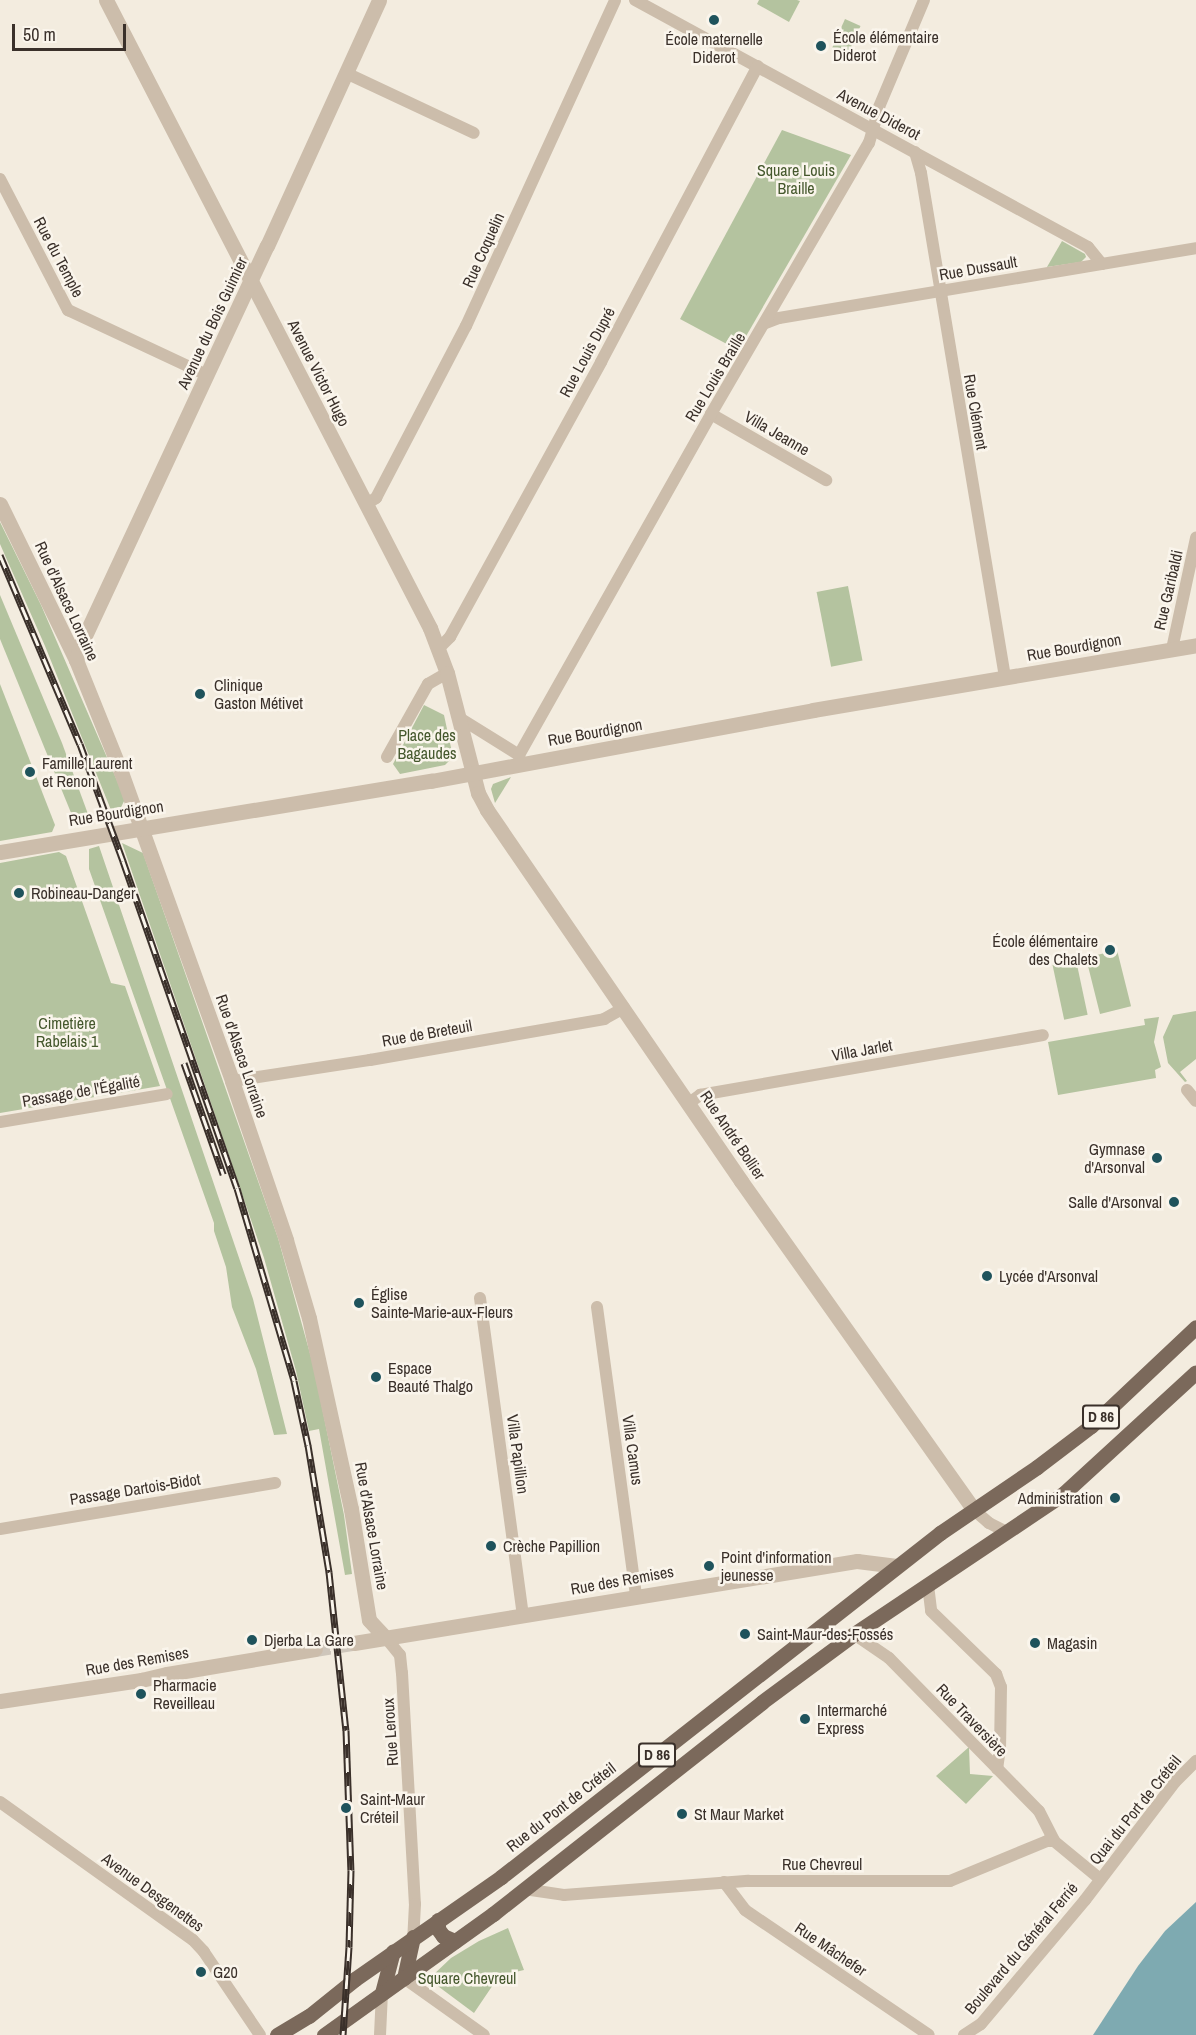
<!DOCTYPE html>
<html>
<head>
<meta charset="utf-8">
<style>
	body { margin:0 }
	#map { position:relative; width:1196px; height:2035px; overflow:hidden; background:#f3ecdf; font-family:"Archivo Narrow",sans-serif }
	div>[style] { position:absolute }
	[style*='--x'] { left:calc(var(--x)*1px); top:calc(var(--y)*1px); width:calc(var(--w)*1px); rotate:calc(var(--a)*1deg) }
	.green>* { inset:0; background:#b4c39f; transform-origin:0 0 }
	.water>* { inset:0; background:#7eaab1 }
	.tertiary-tunnel>* { height:15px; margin-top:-7.5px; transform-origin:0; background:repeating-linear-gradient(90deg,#cec6bb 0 15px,transparent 0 23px) }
	.minor>* { height:12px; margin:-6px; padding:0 6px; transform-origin:6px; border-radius:6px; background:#ccbdab }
	.tertiary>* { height:15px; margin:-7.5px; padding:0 7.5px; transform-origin:7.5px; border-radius:7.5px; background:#ccbdab }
	.primary>* { height:15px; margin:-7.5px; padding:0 7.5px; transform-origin:7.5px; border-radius:7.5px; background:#7b695b }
	.rail>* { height:7px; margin-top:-3.5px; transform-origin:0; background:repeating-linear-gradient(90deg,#faf5ec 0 14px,#3a302a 0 28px); box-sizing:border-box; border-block:2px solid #3a302a }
	.dots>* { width:16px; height:16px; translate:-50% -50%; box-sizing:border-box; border:3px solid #faf5ec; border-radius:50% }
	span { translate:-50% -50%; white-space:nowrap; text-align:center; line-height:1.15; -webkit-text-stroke:5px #faf5ec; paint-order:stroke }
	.shield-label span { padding:2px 4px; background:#faf5ec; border:2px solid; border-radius:4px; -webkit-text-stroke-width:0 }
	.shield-label { font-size:15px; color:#3a302a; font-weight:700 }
	.poi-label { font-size:16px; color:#3a302a }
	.left { translate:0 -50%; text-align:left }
	.right { translate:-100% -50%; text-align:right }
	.street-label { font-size:16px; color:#3a302a }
	.park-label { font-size:16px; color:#45582d }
	.scale { position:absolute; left:12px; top:24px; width:114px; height:27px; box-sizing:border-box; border:3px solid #3a302a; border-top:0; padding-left:8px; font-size:18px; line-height:21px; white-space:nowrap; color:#3a302a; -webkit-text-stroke:4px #faf5ec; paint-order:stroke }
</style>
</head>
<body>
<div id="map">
	<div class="green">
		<div style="clip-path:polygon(759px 0,797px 0,800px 1px,789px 22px,757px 4px)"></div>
		<div style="left:845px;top:19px;width:17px;height:33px;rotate:24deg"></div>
		<div style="clip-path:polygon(782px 130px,851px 155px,738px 350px,680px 319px)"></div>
		<div style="clip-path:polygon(1062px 241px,1085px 254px,1086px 257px,1081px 262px,1047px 267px)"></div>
		<div style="clip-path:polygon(0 522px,41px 605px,125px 799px,115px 820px,45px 646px,0 544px)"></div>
		<div style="left:848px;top:586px;width:76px;height:32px;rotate:79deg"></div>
		<div style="clip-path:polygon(0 595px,62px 743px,92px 825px,76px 825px,0 639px)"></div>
		<div style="clip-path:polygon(0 684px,55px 825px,52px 832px,0 841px)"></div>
		<div style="clip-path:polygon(424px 705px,444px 715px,453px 757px,445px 765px,400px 774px,393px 764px)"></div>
		<div style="clip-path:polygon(511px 777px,495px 803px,491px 789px,493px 784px)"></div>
		<div style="clip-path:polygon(122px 843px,143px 853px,278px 1238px,314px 1368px,344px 1515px,352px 1574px,345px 1575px,319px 1429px,309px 1431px,296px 1371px,264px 1258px)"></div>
		<div style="clip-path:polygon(99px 846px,253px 1299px,287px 1434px,274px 1435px,256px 1369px,232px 1307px,226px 1267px,214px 1231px,214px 1223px,89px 869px,89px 849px)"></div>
		<div style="clip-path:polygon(59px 852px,66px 856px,111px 983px,125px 986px,160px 1086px,0 1113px,0 863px)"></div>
		<div style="left:1117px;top:950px;width:58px;height:32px;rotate:76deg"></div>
		<div style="left:1076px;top:960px;width:56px;height:24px;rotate:78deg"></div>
		<div style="clip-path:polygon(1196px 1011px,1196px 1059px,1180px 1072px,1187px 1081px,1185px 1082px,1168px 1063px,1163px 1037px,1173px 1015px)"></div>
		<div style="clip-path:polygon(1159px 1017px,1154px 1042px,1161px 1067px,1155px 1070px,1156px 1078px,1058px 1095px,1048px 1042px,1145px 1025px,1144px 1019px)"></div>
		<div style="clip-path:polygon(969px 1747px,970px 1774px,993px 1776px,966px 1804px,936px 1776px)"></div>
		<div style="clip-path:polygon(508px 1928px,524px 1970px,499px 1976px,474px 2013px,431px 1981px,432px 1976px,451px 1958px,479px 1941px)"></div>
	</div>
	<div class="water">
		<div style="clip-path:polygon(1196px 1902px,1196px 2035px,1093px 2035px,1138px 1966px,1165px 1931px)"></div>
	</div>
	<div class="tertiary-tunnel">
		<div style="--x:315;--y:1649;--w:39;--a:-9"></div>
	</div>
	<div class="minor">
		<div style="--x:635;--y:0;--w:516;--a:28.6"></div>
		<div style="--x:1088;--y:247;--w:22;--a:51"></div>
		<div style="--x:346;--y:73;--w:141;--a:25.1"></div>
		<div style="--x:915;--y:152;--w:22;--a:74"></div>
		<div style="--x:921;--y:173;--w:511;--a:80.54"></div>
		<div style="--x:0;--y:179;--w:148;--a:62.6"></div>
		<div style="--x:68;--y:310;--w:153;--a:25.1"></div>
		<div style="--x:766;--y:323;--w:14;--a:-21"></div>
		<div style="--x:779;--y:318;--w:423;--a:-9.5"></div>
		<div style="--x:711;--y:414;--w:133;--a:29.9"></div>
		<div style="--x:366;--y:504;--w:12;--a:-31"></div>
		<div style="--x:376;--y:498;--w:194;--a:-62.4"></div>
		<div style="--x:466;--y:326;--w:358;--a:-65.4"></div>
		<div style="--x:439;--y:648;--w:16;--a:-45"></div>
		<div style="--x:450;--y:637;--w:314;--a:-61.2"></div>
		<div style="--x:601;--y:362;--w:335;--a:-62.1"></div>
		<div style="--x:1172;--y:649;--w:114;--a:-77.8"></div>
		<div style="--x:458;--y:717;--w:72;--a:31.9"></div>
		<div style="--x:387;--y:757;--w:84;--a:-60.7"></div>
		<div style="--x:428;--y:684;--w:22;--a:-30"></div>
		<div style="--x:521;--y:764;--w:9;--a:-103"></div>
		<div style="--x:519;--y:755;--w:391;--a:-60.6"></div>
		<div style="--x:711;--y:414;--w:314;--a:-59.8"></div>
		<div style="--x:869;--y:143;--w:37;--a:-74"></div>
		<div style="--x:879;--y:107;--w:116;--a:-67.2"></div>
		<div style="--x:232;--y:1081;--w:140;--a:-8.7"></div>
		<div style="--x:370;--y:1060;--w:238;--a:-9.9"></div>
		<div style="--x:604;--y:1019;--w:23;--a:-29"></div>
		<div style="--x:1187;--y:1090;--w:14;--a:51"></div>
		<div style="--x:689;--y:1103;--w:14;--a:-36"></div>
		<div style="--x:700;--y:1095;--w:348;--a:-9.9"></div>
		<div style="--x:0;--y:1122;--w:169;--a:-9.5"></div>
		<div style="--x:480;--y:1298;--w:320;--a:82.3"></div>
		<div style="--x:597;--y:1307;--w:292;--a:82.3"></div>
		<div style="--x:974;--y:1510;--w:20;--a:41"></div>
		<div style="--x:989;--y:1523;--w:20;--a:27"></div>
		<div style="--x:0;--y:1529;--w:279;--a:-9.5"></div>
		<div style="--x:928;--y:1585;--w:26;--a:83"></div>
		<div style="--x:931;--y:1611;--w:91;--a:44.1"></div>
		<div style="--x:996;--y:1674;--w:14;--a:69"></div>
		<div style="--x:1001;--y:1687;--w:61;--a:90.9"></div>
		<div style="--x:1000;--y:1748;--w:21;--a:98"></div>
		<div style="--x:854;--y:1634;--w:42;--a:34.4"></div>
		<div style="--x:889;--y:1658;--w:214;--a:45.6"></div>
		<div style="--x:1039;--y:1811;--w:34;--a:63"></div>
		<div style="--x:386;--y:1638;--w:22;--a:51"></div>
		<div style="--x:400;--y:1655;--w:18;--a:84"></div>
		<div style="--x:402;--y:1673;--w:231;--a:86.8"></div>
		<div style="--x:415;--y:1904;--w:33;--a:93"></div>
		<div style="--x:0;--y:1802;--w:237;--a:35.6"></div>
		<div style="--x:193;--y:1940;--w:16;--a:47"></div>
		<div style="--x:204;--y:1952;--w:100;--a:56"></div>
		<div style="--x:724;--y:1882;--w:35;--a:53"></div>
		<div style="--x:745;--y:1910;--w:222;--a:34.2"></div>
		<div style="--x:524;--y:1889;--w:40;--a:8.5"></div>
		<div style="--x:564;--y:1895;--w:185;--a:-4.4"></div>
		<div style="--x:748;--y:1881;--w:202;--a:0"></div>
		<div style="--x:950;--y:1881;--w:105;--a:-22.4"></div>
		<div style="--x:1047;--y:1841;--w:7;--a:0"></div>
		<div style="--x:1054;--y:1841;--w:60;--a:39.6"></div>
		<div style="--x:404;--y:1978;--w:98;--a:35.5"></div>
		<div style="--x:380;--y:2035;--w:42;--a:-87.3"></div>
		<div style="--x:964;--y:2035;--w:20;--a:-33"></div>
		<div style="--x:981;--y:2024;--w:162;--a:-50"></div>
		<div style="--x:1085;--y:1900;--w:148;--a:-52.7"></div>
		<div style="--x:1175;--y:1782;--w:30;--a:-45"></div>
	</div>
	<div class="tertiary">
		<div style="--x:106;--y:0;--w:707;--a:62.71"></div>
		<div style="--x:430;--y:628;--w:48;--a:69.3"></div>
		<div style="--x:447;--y:673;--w:124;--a:75.5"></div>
		<div style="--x:478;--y:793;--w:19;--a:62"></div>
		<div style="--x:487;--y:810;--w:450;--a:55.6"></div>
		<div style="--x:741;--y:1181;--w:403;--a:54.7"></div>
		<div style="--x:0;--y:504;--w:174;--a:64"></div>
		<div style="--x:76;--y:660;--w:121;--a:68.1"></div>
		<div style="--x:121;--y:772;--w:328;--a:70.2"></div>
		<div style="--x:232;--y:1081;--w:168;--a:71.2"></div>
		<div style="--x:286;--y:1240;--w:81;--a:73.6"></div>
		<div style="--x:309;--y:1318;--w:196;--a:77.6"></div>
		<div style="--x:351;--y:1509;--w:112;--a:80.8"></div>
		<div style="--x:369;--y:1620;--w:25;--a:47"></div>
		<div style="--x:76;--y:660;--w:17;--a:-73"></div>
		<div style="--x:81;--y:644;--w:439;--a:-65"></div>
		<div style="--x:267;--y:246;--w:270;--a:-65.5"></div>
		<div style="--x:0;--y:852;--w:437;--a:-9.4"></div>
		<div style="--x:431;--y:781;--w:389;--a:-10.5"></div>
		<div style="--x:813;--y:710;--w:388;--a:-9.6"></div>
		<div style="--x:354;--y:1643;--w:510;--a:-9.26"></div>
		<div style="--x:857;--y:1561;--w:40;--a:7.1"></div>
		<div style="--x:0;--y:1701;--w:143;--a:-8.5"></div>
		<div style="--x:141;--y:1680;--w:27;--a:-13"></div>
		<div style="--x:167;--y:1674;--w:150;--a:-9.6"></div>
	</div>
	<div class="primary">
		<div style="--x:438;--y:1920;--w:9;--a:90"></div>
		<div style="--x:438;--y:1929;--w:9;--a:54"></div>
		<div style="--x:443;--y:1936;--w:13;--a:23"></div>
		<div style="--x:404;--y:1978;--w:42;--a:-77.6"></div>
		<div style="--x:382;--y:1993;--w:43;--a:-75.3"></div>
		<div style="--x:277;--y:2035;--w:37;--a:-31"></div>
		<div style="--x:309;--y:2016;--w:59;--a:-38.8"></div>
		<div style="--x:355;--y:1979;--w:178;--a:-34.9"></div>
		<div style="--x:501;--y:1877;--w:558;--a:-38.08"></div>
		<div style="--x:940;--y:1533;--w:117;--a:-34.2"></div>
		<div style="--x:1037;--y:1467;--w:68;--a:-37.2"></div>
		<div style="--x:1091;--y:1426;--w:144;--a:-43.3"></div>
		<div style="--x:324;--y:2035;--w:208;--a:-35.6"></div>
		<div style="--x:493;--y:1914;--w:342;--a:-38.2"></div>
		<div style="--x:762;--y:1702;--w:114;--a:-36.5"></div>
		<div style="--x:854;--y:1634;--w:252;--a:-33.8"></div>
		<div style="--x:1063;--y:1494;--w:180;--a:-42.5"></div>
	</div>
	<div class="rail">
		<div style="--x:0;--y:555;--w:205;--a:67.1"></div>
		<div style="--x:80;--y:744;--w:125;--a:69.8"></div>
		<div style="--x:123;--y:861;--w:346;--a:70.8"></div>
		<div style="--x:237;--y:1188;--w:201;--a:73.5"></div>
		<div style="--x:294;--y:1381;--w:66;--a:77.7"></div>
		<div style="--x:308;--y:1445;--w:129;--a:80.6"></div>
		<div style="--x:329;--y:1572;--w:159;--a:83.9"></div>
		<div style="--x:346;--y:1730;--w:140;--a:88"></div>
		<div style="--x:351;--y:1870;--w:77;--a:91.5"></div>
		<div style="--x:349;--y:1947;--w:88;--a:93.9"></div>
		<div style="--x:184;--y:1063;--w:118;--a:70.6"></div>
	</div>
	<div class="dots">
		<div style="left:714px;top:20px;background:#1f535c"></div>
		<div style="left:821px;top:46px;background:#1f535c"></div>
		<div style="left:200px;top:694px;background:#1f535c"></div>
		<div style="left:30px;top:772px;background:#1f535c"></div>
		<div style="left:19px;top:893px;background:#1f535c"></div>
		<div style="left:1110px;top:950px;background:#1f535c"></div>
		<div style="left:1157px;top:1158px;background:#1f535c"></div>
		<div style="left:1174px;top:1202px;background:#1f535c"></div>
		<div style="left:987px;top:1276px;background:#1f535c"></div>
		<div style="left:359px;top:1303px;background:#1f535c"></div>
		<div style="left:376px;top:1377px;background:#1f535c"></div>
		<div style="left:1115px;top:1498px;background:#1f535c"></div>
		<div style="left:491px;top:1546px;background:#1f535c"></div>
		<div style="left:709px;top:1566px;background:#1f535c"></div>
		<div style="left:745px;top:1634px;background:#1f535c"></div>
		<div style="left:252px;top:1640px;background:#1f535c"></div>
		<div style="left:1035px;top:1643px;background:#1f535c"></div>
		<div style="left:141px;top:1694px;background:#1f535c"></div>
		<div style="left:805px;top:1719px;background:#1f535c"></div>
		<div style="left:346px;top:1808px;background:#1f535c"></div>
		<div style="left:682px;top:1814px;background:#1f535c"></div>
		<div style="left:201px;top:1972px;background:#1f535c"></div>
	</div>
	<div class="shield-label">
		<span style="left:1101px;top:1417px">D 86</span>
		<span style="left:657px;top:1755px">D 86</span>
	</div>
	<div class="poi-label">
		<span class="left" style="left:833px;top:46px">École élémentaire<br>Diderot</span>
		<span style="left:714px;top:48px">École maternelle<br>Diderot</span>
		<span class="left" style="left:214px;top:694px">Clinique<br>Gaston Métivet</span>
		<span class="left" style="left:42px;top:772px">Famille Laurent<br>et Renon</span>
		<span class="left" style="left:31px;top:893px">Robineau-Danger</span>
		<span class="right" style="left:1098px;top:950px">École élémentaire<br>des Chalets</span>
		<span class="right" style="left:1145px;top:1158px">Gymnase<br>d'Arsonval</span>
		<span class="right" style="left:1162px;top:1202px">Salle d'Arsonval</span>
		<span class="left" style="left:999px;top:1276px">Lycée d'Arsonval</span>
		<span class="left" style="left:371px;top:1303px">Église<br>Sainte-Marie-aux-Fleurs</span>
		<span class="left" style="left:388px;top:1377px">Espace<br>Beauté Thalgo</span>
		<span class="right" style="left:1103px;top:1498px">Administration</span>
		<span class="left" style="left:503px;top:1546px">Crèche Papillion</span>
		<span class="left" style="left:721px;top:1566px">Point d'information<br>jeunesse</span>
		<span class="left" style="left:757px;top:1634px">Saint-Maur-des-Fossés</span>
		<span class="left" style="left:264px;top:1640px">Djerba La Gare</span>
		<span class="left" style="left:1047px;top:1643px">Magasin</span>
		<span class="left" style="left:153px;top:1694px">Pharmacie<br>Reveilleau</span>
		<span class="left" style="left:817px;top:1719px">Intermarché<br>Express</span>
		<span class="left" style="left:360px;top:1808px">Saint-Maur<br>Créteil</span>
		<span class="left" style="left:694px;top:1814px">St Maur Market</span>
		<span class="left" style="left:213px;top:1972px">G20</span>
	</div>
	<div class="street-label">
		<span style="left:879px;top:114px;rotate:28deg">Avenue Diderot</span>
		<span style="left:483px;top:250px;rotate:-66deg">Rue Coquelin</span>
		<span style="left:59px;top:257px;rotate:62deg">Rue du Temple</span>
		<span style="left:978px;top:268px;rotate:-10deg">Rue Dussault</span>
		<span style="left:212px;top:323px;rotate:-65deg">Avenue du Bois Guimier</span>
		<span style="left:587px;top:352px;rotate:-62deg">Rue Louis Dupré</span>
		<span style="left:319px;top:373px;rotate:63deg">Avenue Victor Hugo</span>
		<span style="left:715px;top:377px;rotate:-59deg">Rue Louis Braille</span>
		<span style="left:976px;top:412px;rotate:80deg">Rue Clément</span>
		<span style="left:777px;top:433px;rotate:30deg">Villa Jeanne</span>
		<span style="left:1168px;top:590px;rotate:-77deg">Rue Garibaldi</span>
		<span style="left:67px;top:601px;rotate:65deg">Rue d'Alsace Lorraine</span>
		<span style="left:1074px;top:647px;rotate:-10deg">Rue Bourdignon</span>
		<span style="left:595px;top:732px;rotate:-10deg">Rue Bourdignon</span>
		<span style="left:116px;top:813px;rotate:-9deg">Rue Bourdignon</span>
		<span style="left:427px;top:1033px;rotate:-10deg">Rue de Breteuil</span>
		<span style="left:862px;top:1050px;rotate:-10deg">Villa Jarlet</span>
		<span style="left:242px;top:1056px;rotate:71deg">Rue d'Alsace Lorraine</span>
		<span style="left:81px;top:1091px;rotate:-10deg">Passage de l'Égalité</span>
		<span style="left:733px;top:1135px;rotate:56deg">Rue André Bollier</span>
		<span style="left:633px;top:1450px;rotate:82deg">Villa Camus</span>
		<span style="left:518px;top:1454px;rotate:82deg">Villa Papillion</span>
		<span style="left:135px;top:1489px;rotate:-9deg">Passage Dartois-Bidot</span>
		<span style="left:372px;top:1526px;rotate:80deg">Rue d'Alsace Lorraine</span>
		<span style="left:622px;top:1580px;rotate:-10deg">Rue des Remises</span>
		<span style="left:137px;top:1661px;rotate:-10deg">Rue des Remises</span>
		<span style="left:972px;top:1720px;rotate:46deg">Rue Traversière</span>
		<span style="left:390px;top:1732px;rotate:-94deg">Rue Leroux</span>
		<span style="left:561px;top:1807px;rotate:-38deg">Rue du Pont de Créteil</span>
		<span style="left:1135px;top:1810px;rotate:-51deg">Quai du Port de Créteil</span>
		<span style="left:822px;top:1864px">Rue Chevreul</span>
		<span style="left:153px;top:1892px;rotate:36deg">Avenue Desgenettes</span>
		<span style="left:1021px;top:1948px;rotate:-50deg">Boulevard du Général Ferrié</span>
		<span style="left:831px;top:1949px;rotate:34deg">Rue Mâchefer</span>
	</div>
	<div class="park-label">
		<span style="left:796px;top:179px">Square Louis<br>Braille</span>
		<span style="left:427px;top:744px">Place des<br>Bagaudes</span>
		<span style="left:67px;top:1032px">Cimetière<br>Rabelais 1</span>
		<span style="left:467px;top:1978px">Square Chevreul</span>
	</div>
	<div class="scale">50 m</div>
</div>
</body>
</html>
